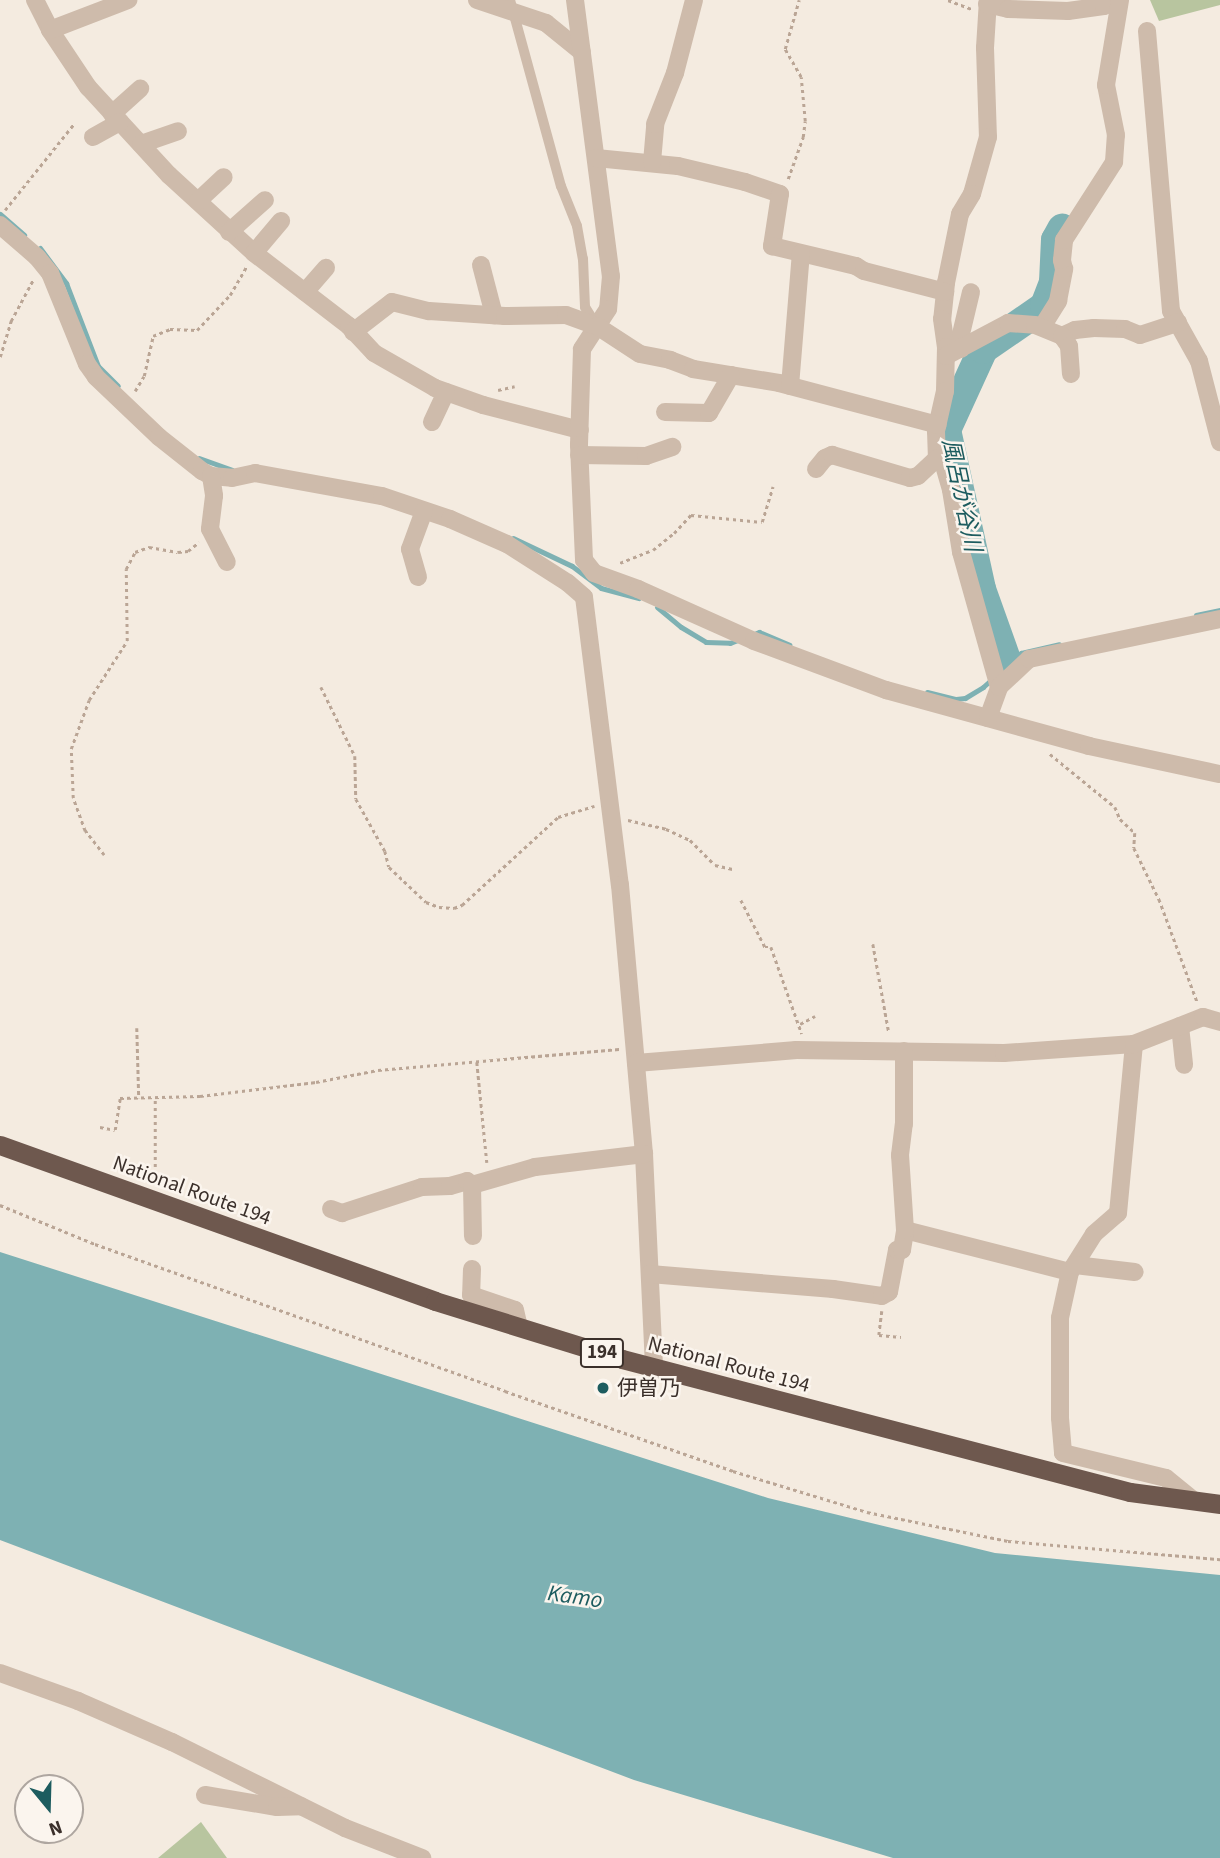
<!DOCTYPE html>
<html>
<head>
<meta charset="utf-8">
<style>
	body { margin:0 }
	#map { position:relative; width:1220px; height:1858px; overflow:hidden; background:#f4ebe0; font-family:"Source Sans 3","Noto Sans JP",sans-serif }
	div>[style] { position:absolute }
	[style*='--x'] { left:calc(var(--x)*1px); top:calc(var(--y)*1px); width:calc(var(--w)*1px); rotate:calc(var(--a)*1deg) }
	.green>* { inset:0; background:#b8c59f }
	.water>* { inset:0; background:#7eb1b3 }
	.stream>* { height:5px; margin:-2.5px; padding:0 2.5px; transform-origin:2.5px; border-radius:2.5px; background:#7eb1b3 }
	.river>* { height:30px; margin:-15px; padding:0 15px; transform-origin:15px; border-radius:15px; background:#7eb1b3 }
	.path>* { height:2.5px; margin-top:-1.25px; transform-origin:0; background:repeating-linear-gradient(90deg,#baa595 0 3.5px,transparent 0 7px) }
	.service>* { height:10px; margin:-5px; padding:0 5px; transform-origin:5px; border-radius:5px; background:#cebbab }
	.minor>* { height:18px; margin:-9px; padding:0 9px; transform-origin:9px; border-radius:9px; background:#cebbab }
	.trunk>* { height:19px; margin:-9.5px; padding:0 9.5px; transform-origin:9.5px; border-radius:9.5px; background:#6e584e }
	.dots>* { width:19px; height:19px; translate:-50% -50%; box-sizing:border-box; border:4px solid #fbf5ee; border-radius:50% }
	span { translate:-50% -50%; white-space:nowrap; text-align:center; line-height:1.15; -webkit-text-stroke:5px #fbf5ee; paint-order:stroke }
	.shield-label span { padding:2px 5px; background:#fbf5ee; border:2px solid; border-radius:5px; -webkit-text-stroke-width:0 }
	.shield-label { font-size:19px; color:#3b302b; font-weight:700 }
	.street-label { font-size:21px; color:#3b302b }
	.poi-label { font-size:21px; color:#3b302b }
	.left { translate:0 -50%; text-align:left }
	.water-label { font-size:23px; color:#1d5c5f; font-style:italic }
	.north { position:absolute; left:14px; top:1774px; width:70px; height:70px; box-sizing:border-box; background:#fbf5ee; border:2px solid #aea6a0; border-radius:50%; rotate:161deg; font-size:19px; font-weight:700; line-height:28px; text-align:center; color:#3b302b }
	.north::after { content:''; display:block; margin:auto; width:24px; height:32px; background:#1d5c5f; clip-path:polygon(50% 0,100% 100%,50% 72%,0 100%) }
</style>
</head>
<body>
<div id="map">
	<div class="green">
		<div style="clip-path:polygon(1150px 0,1220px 0,1220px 5px,1159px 21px)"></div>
		<div style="clip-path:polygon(201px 1822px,227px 1858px,158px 1858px)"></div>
	</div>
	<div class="water">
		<div style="clip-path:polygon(0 1252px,768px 1498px,995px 1553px,1220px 1575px,1220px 1858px,893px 1858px,634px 1780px,0 1540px)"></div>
	</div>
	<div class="stream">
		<div style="--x:0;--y:214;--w:32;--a:41"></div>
		<div style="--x:40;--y:248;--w:44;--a:53.4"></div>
		<div style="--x:66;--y:283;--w:89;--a:68.9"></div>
		<div style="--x:98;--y:366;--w:28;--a:45"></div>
		<div style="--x:199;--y:458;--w:35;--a:20"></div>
		<div style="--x:513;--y:538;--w:65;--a:25.4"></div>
		<div style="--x:572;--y:566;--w:36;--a:37"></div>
		<div style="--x:601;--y:588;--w:39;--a:15"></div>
		<div style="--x:657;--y:607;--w:31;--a:40"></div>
		<div style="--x:681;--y:627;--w:29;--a:31"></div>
		<div style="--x:706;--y:642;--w:24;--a:2"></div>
		<div style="--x:730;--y:643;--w:11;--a:-22"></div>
		<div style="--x:1196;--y:615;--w:25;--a:-12"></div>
		<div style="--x:752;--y:635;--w:8;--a:-23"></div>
		<div style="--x:759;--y:632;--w:33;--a:23"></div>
		<div style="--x:927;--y:692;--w:30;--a:14"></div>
		<div style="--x:956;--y:699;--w:9;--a:-6"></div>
		<div style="--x:965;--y:698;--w:21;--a:-31"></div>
		<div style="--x:983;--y:687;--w:51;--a:-41.8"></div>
		<div style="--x:1021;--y:653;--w:39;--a:-13"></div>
	</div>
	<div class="river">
		<div style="--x:1008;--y:665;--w:81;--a:-109.6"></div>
		<div style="--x:981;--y:589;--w:163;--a:-102.4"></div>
		<div style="--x:946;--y:430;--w:89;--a:-65.4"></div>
		<div style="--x:983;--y:349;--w:75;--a:-34.7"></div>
		<div style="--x:1045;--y:306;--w:26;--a:-69"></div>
		<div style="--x:1054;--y:282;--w:42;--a:-87.3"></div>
		<div style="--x:1056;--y:240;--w:13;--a:-61"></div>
	</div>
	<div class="path">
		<div style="--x:948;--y:0;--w:25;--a:21"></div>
		<div style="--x:788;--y:179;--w:45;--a:-70.3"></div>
		<div style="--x:803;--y:137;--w:16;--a:-83"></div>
		<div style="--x:805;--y:121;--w:44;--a:-95.2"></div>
		<div style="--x:801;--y:77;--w:32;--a:-120"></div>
		<div style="--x:785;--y:49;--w:51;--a:-74.1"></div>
		<div style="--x:5;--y:210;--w:110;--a:-51.3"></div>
		<div style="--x:0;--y:357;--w:38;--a:-73"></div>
		<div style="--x:11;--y:321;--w:47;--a:-61.8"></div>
		<div style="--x:498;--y:390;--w:17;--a:-13"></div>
		<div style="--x:135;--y:391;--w:17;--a:-59"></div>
		<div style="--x:144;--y:376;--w:41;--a:-77.3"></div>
		<div style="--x:153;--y:336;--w:18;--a:-22"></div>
		<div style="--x:170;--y:329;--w:27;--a:2"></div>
		<div style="--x:197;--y:330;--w:48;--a:-46.7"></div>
		<div style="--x:230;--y:295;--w:34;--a:-60"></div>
		<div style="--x:620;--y:563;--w:35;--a:-22"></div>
		<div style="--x:653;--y:550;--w:27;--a:-39"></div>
		<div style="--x:674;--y:533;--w:25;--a:-47"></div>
		<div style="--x:691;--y:515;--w:71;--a:5.6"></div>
		<div style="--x:762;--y:522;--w:37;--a:-73"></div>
		<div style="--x:321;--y:687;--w:77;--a:63.8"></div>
		<div style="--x:355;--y:756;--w:43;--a:88.7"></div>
		<div style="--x:356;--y:799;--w:60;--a:60.9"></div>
		<div style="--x:385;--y:851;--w:16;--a:76"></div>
		<div style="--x:389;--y:867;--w:51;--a:43.4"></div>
		<div style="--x:426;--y:902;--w:14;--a:21"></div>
		<div style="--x:439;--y:907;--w:15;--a:4"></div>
		<div style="--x:454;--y:908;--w:9;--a:-21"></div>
		<div style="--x:462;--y:905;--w:130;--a:-42.5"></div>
		<div style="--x:558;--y:817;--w:38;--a:-17"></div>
		<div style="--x:1050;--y:754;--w:84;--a:39.2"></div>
		<div style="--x:1115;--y:807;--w:13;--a:67"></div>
		<div style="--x:1120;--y:819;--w:21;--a:43"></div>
		<div style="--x:1135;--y:833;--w:15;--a:94"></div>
		<div style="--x:1134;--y:848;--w:57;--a:63.9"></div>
		<div style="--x:1159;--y:899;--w:109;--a:69.6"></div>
		<div style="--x:628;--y:820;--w:39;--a:13"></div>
		<div style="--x:666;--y:829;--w:26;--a:25"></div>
		<div style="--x:690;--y:840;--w:35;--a:45"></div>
		<div style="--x:715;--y:865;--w:18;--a:13"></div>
		<div style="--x:104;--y:855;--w:31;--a:-128"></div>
		<div style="--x:85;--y:831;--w:35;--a:-110"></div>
		<div style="--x:73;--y:798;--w:49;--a:-92.3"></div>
		<div style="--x:71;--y:749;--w:52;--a:-69.8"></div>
		<div style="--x:89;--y:700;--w:70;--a:-57.2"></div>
		<div style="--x:127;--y:641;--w:72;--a:-90.8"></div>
		<div style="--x:126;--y:569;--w:19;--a:-62"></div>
		<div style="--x:135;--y:552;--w:15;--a:-20"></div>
		<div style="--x:149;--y:547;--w:29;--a:10"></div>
		<div style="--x:178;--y:552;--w:10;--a:-6"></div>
		<div style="--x:188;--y:551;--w:14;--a:-39"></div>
		<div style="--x:741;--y:900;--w:53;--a:62.9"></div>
		<div style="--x:765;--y:947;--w:6;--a:0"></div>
		<div style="--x:771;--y:947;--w:92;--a:70.4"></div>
		<div style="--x:873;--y:944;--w:90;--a:79.8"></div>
		<div style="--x:800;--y:1024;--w:17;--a:-28"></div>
		<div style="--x:137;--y:1028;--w:70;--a:88.4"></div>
		<div style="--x:477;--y:1062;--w:101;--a:84.3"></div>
		<div style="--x:100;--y:1127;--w:15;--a:11"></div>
		<div style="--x:115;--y:1130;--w:32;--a:-81"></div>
		<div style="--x:120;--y:1098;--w:80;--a:-1.4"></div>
		<div style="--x:200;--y:1096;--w:117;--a:-6.9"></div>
		<div style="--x:316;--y:1082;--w:63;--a:-11"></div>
		<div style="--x:378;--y:1070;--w:242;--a:-5"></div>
		<div style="--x:155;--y:1181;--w:81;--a:-90"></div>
		<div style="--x:0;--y:1205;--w:103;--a:22.3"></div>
		<div style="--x:95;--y:1244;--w:436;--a:19.7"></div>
		<div style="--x:505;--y:1391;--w:242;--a:19.3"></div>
		<div style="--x:733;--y:1471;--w:140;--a:17"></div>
		<div style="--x:867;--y:1512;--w:144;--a:11.6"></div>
		<div style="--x:1008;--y:1541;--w:213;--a:4.9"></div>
		<div style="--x:882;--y:1311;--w:24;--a:97"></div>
		<div style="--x:879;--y:1335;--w:22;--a:5"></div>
	</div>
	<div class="service">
		<div style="--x:510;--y:0;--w:193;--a:74.7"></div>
		<div style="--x:561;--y:186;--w:43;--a:68.2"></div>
		<div style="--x:577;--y:226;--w:34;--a:80"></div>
		<div style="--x:583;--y:259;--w:48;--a:87.6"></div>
		<div style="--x:585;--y:307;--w:19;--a:58"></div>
	</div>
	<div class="minor">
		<div style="--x:35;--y:0;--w:34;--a:63"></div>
		<div style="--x:50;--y:30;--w:69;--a:56.3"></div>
		<div style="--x:88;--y:87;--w:120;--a:47.4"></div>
		<div style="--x:169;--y:175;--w:115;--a:42.5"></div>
		<div style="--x:254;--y:253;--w:120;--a:37.5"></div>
		<div style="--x:349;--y:326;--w:37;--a:47"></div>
		<div style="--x:374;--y:353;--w:70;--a:29.8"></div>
		<div style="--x:435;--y:388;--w:51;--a:19.5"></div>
		<div style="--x:483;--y:405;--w:100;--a:14.5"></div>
		<div style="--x:477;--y:0;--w:73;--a:18.4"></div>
		<div style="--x:546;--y:23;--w:46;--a:38.9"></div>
		<div style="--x:575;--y:0;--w:278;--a:82.6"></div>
		<div style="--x:611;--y:276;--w:33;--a:95"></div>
		<div style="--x:608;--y:309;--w:48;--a:123"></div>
		<div style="--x:582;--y:349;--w:96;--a:91.8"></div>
		<div style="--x:579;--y:445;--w:115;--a:87.5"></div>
		<div style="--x:584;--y:560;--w:16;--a:52"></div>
		<div style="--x:594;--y:573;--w:47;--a:20"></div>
		<div style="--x:638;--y:589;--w:127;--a:24.1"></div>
		<div style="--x:754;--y:641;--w:141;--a:20.4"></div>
		<div style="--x:886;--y:690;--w:211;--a:15.4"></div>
		<div style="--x:1089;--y:746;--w:134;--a:12.1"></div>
		<div style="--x:988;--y:0;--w:48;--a:93.6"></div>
		<div style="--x:985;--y:48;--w:89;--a:88.1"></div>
		<div style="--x:988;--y:137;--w:59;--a:105.7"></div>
		<div style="--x:972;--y:194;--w:23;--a:121"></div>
		<div style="--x:960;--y:214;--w:70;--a:101.5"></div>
		<div style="--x:946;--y:283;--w:36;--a:96"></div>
		<div style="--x:942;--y:319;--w:28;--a:82"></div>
		<div style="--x:946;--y:347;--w:44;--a:91.3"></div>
		<div style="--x:945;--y:391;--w:41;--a:102.7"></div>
		<div style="--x:936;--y:431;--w:27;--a:88"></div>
		<div style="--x:937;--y:458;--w:7;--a:34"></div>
		<div style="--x:943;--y:462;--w:29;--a:74"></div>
		<div style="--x:951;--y:490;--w:63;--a:80.8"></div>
		<div style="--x:961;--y:552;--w:140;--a:74.3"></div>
		<div style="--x:987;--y:4;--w:22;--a:13"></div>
		<div style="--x:1008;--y:9;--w:60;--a:1.9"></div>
		<div style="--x:1068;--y:11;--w:36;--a:-8"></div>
		<div style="--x:1104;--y:6;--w:12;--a:-31"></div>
		<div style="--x:50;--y:30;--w:84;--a:-21"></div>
		<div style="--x:1147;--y:31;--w:281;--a:85.1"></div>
		<div style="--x:1171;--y:311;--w:57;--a:60.8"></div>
		<div style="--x:1199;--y:361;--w:84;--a:75.5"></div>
		<div style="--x:112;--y:114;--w:38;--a:-42"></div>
		<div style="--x:93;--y:137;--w:31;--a:-29"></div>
		<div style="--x:141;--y:144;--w:39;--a:-19"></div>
		<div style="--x:596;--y:158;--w:82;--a:5.6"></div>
		<div style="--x:678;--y:166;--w:69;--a:13.4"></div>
		<div style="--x:745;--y:182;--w:37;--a:19"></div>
		<div style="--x:780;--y:194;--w:53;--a:98.7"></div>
		<div style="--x:772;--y:246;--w:86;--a:13.4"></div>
		<div style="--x:856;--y:266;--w:9;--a:32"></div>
		<div style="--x:864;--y:271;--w:84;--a:14.5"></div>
		<div style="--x:652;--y:162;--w:38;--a:-85"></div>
		<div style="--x:655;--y:124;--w:55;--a:-68.6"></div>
		<div style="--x:675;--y:73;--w:75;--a:-75.4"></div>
		<div style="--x:198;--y:201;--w:35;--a:-43"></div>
		<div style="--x:0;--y:225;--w:49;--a:40.9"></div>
		<div style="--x:37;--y:257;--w:21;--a:51"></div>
		<div style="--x:50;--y:273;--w:98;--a:67.9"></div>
		<div style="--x:87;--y:364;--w:16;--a:55"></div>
		<div style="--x:96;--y:377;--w:87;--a:43.6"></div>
		<div style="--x:159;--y:437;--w:55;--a:38.3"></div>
		<div style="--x:202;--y:471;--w:10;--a:29"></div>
		<div style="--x:211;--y:476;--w:21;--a:5"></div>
		<div style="--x:232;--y:478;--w:24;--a:-12"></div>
		<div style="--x:255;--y:473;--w:129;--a:10.3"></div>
		<div style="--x:382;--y:496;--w:72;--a:18.7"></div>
		<div style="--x:450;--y:519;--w:62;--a:23.7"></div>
		<div style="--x:507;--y:544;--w:72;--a:32.6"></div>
		<div style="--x:568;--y:583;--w:21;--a:41"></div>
		<div style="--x:584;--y:597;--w:290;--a:82.9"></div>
		<div style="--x:620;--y:885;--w:270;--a:84.9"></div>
		<div style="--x:644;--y:1154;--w:213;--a:87.3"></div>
		<div style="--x:229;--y:232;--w:48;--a:-41.6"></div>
		<div style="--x:254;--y:253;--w:42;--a:-49.8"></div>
		<div style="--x:481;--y:265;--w:52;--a:75.4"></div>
		<div style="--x:305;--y:292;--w:32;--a:-49"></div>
		<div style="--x:1042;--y:327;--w:31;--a:-58"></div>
		<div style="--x:1058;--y:301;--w:33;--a:-79"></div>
		<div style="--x:1064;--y:269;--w:9;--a:-103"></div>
		<div style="--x:1062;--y:260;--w:20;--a:-84"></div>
		<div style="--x:1064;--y:240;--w:93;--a:-57.3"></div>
		<div style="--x:1114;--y:162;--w:27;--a:-86"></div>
		<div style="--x:1116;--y:135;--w:51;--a:-101.3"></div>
		<div style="--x:1106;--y:85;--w:86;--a:-80.6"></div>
		<div style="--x:353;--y:332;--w:49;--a:-37.6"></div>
		<div style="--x:392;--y:302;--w:38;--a:14"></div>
		<div style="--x:429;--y:311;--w:76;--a:3.8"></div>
		<div style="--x:505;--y:316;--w:61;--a:-0.9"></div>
		<div style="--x:566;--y:315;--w:33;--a:20"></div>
		<div style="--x:597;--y:326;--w:51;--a:33.1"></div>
		<div style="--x:640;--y:354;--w:31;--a:11"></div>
		<div style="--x:670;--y:360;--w:25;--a:21"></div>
		<div style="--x:693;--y:369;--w:87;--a:9.2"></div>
		<div style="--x:779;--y:383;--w:164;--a:14.8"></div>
		<div style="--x:1062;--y:336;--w:14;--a:-25"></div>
		<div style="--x:1075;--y:330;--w:19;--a:-6"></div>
		<div style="--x:1094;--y:328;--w:31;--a:2"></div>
		<div style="--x:1125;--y:329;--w:16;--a:22"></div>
		<div style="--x:1140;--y:335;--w:40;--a:-18"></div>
		<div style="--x:961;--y:349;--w:15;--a:-90"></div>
		<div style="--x:961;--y:334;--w:43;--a:-76.6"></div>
		<div style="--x:946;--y:356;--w:70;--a:-28"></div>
		<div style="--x:1008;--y:323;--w:27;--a:4"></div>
		<div style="--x:1035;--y:325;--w:29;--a:22"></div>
		<div style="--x:1062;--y:336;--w:12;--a:55"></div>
		<div style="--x:1069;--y:346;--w:28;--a:86"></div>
		<div style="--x:790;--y:386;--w:133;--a:-85.3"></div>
		<div style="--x:665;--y:412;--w:44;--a:1.3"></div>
		<div style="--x:709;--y:413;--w:44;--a:-59.9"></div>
		<div style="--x:432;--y:422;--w:33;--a:-65"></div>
		<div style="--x:579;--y:455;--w:67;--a:0.9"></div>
		<div style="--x:646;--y:456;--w:28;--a:-19"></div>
		<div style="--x:816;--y:469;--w:14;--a:-51"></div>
		<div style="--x:825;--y:458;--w:8;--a:-23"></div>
		<div style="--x:832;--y:455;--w:81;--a:16.4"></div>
		<div style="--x:910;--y:478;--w:8;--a:-14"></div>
		<div style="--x:918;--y:476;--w:26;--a:-43"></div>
		<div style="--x:211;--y:476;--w:20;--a:81"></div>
		<div style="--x:214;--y:496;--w:33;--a:97"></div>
		<div style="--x:210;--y:529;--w:37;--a:63"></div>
		<div style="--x:418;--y:577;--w:29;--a:-106"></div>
		<div style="--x:410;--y:549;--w:40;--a:-69.8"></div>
		<div style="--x:988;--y:718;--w:33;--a:-70"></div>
		<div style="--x:999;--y:687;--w:41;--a:-43"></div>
		<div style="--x:1029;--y:659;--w:195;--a:-11.8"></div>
		<div style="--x:1180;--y:1026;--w:39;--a:84"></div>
		<div style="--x:1134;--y:1044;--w:170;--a:95.4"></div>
		<div style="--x:1118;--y:1213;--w:32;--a:139"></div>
		<div style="--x:1094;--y:1234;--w:45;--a:122.3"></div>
		<div style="--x:1070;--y:1272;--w:47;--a:102.3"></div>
		<div style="--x:1060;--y:1318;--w:100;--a:90"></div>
		<div style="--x:1060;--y:1418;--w:35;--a:85"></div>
		<div style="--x:1063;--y:1453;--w:106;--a:13.6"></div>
		<div style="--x:1166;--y:1478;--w:36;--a:39"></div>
		<div style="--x:636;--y:1063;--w:161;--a:-4.6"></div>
		<div style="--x:796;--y:1050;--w:208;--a:0.8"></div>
		<div style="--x:1004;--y:1053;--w:130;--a:-4"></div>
		<div style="--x:1134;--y:1044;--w:74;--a:-21.4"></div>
		<div style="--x:1203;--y:1017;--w:18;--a:16"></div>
		<div style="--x:472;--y:1185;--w:66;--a:-15.9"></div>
		<div style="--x:535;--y:1167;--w:110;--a:-6.8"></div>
		<div style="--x:331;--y:1209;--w:12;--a:20"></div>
		<div style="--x:342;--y:1213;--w:84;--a:-18"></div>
		<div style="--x:422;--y:1187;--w:28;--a:-2"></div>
		<div style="--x:450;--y:1186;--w:18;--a:-16"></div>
		<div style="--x:467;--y:1181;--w:6;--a:39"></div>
		<div style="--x:472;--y:1185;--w:51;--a:88.9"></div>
		<div style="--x:905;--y:1230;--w:170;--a:14.3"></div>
		<div style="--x:1075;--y:1265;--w:60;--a:6.7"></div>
		<div style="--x:472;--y:1269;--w:26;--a:92"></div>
		<div style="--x:471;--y:1295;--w:46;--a:18.8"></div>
		<div style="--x:515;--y:1310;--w:17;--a:77"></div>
		<div style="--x:650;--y:1274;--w:184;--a:4.7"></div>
		<div style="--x:833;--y:1289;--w:49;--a:8.1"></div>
		<div style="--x:882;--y:1296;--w:8;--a:-30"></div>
		<div style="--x:889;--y:1292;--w:43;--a:-79.2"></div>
		<div style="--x:897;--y:1250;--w:5;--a:0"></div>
		<div style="--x:902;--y:1250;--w:20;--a:-81"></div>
		<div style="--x:905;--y:1230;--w:75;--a:-93.8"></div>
		<div style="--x:900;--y:1155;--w:31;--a:-83"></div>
		<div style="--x:904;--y:1124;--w:73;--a:-90"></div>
		<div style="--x:0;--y:1673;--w:83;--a:19.7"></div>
		<div style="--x:78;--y:1701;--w:103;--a:23.6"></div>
		<div style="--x:172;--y:1742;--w:193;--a:26.4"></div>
		<div style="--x:345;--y:1828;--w:83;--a:21.3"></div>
		<div style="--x:205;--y:1795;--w:73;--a:9.5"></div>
		<div style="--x:277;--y:1807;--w:24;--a:-2"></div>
	</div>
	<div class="trunk">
		<div style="--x:0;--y:1145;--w:462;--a:19.7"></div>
		<div style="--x:435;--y:1301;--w:196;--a:17.2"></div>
		<div style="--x:622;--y:1359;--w:525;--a:14.67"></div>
		<div style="--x:1130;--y:1492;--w:91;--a:7.6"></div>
	</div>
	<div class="dots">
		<div style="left:603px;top:1388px;background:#1d5c5f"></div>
	</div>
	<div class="shield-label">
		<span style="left:602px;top:1353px">194</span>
	</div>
	<div class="street-label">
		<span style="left:192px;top:1190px;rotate:20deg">National Route 194</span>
		<span style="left:729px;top:1364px;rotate:15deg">National Route 194</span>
	</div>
	<div class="poi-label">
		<span class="left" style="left:617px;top:1388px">伊曽乃</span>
	</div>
	<div class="water-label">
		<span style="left:961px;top:495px;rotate:78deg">風呂が谷川</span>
		<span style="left:575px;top:1597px;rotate:8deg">Kamo</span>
	</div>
	<div class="north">N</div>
</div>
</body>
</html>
